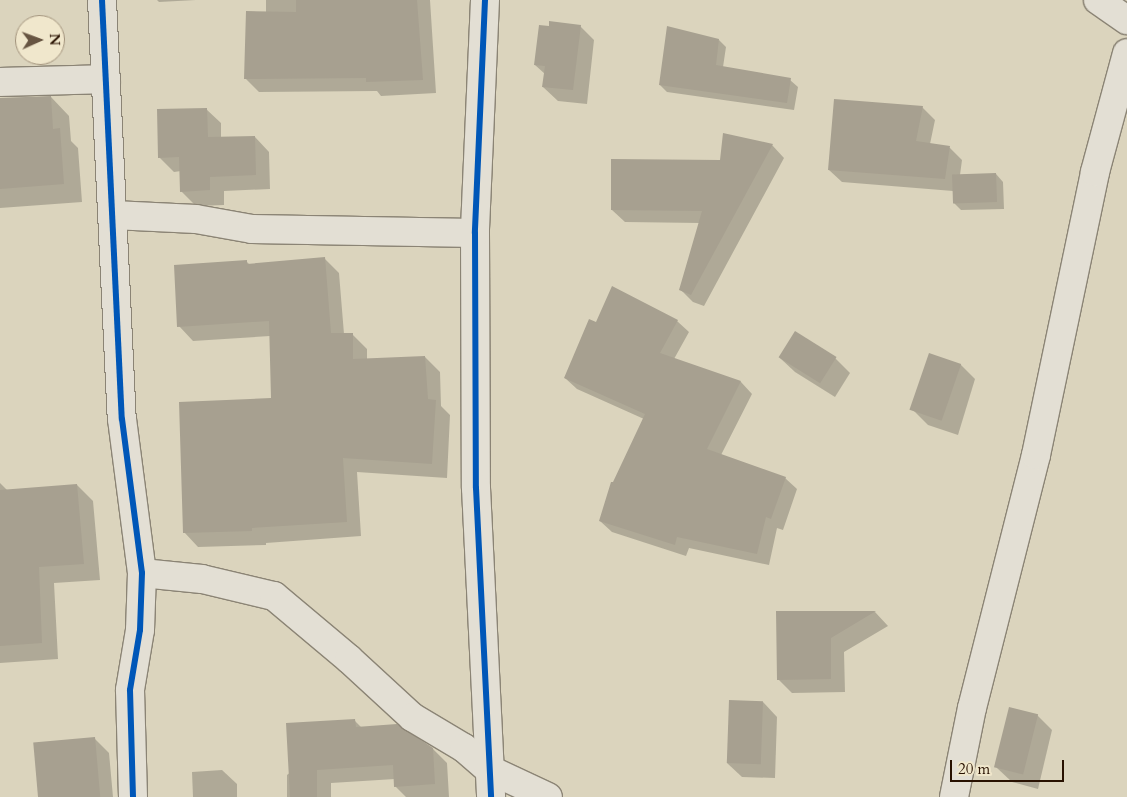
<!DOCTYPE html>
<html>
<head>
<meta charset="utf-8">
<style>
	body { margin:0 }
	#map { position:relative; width:1127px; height:797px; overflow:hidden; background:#dbd4bd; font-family:Cardo,serif }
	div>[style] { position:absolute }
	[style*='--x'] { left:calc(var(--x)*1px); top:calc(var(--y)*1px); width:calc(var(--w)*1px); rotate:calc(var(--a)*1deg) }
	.shadow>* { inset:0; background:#0003 }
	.building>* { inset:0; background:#a7a090; transform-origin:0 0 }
	.roads { filter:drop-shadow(1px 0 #8b8475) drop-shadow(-1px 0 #8b8475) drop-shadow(0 1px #8b8475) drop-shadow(0 -1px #8b8475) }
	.minor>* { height:28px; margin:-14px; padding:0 14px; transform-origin:14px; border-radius:14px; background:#e3dfd4 }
	.cycleway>* { height:6px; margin:-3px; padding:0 3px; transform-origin:3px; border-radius:3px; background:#0057b8 }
	span { translate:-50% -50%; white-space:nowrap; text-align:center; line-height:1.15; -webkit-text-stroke:5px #f0e7cc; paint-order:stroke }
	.north { position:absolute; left:15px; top:15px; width:50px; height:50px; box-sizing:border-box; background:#f0e7cc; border:1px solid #a0917a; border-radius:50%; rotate:88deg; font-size:14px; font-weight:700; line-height:20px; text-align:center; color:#281100 }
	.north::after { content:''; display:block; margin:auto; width:18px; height:22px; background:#675542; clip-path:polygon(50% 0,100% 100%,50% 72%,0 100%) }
	.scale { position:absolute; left:950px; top:760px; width:114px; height:22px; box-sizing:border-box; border:2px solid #281100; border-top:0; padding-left:6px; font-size:15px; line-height:18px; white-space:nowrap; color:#281100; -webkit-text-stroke:4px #f0e7cc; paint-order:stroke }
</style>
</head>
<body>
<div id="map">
	<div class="shadow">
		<div style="clip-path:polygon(157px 0,196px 0,159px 2px)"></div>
		<div style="clip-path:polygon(266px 0,430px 0,436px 93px,381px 96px,377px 91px,259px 92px,245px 78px,266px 12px)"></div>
		<div style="clip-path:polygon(580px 26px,594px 40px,587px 104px,558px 101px,543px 87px,545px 74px,535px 65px)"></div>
		<div style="clip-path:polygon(719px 40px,726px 47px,723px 67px,790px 80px,798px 87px,794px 110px,667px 92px,660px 85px)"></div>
		<div style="clip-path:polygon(51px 97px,69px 116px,71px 141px,78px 148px,82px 202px,0 208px,0 99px)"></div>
		<div style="clip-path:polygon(922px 107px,935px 120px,930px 144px,950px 148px,962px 160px,960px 175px,996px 174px,1003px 182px,1004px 209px,961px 210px,953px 202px,953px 191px,842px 182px,829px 170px)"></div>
		<div style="clip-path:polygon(206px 109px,221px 123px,221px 138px,255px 137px,269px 152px,270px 189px,224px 191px,224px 205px,196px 206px,181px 191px,181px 171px,174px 172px,159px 157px)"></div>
		<div style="clip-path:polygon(772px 145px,784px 158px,704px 306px,693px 302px,680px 289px,700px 223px,625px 222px,612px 210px,721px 161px)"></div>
		<div style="clip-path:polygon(324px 258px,339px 273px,344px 334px,352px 334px,367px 349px,367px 360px,425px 357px,440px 372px,441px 406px,450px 415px,447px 478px,357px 472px,361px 536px,266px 543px,266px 545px,198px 547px,184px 532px,273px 399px,270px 336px,193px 341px,179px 326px,247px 262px,250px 265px)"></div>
		<div style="clip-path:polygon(677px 321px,689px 332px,674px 359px,741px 382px,752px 394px,721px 455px,785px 478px,797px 489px,783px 530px,777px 528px,769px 565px,689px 548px,686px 556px,612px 532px,600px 521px,644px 419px,577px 389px,565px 378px,597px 324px)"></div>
		<div style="clip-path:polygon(930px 355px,961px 365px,975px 379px,958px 435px,928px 425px,913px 410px)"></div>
		<div style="clip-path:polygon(780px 358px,835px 358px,850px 373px,835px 397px,795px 372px)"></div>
		<div style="clip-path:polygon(0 483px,8px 491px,77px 485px,93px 501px,100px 580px,54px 583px,58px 659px,0 663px)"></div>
		<div style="clip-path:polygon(777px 612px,875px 612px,888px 626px,844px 652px,845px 692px,792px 693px,778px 679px)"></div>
		<div style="clip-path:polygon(763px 702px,777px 717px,775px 778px,742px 777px,727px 763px)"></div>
		<div style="clip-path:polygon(1037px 715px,1052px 730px,1038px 789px,1012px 782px,997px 768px)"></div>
		<div style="clip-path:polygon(355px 721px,362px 728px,433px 749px,447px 763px,449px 797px,406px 797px,395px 786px,395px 779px,331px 783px,331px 797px,287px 797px,287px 775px)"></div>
		<div style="clip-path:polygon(95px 739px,109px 753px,113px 797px,39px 797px)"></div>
		<div style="clip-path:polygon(222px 770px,237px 784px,237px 797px,193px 797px,192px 772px)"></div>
	</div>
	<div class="building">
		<div style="clip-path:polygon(296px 0,417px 0,423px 80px,366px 82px,366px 78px,244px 79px,246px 11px,296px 12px)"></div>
		<div style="clip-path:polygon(549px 21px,581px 25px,573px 90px,542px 87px,545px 66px,534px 65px,539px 25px,549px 26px)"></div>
		<div style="clip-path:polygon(667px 26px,719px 39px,716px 65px,791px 78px,787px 103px,659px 85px)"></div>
		<div style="clip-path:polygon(51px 96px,53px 129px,60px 128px,64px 184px,0 189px,0 98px)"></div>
		<div style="clip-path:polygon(834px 99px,923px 106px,916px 141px,950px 146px,945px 179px,828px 170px)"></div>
		<div style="clip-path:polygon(207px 108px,208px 137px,255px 136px,256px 175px,210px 177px,210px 190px,180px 192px,179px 157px,158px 158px,157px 109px)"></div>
		<div style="clip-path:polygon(723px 133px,773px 144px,691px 295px,679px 290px,702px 211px,611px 210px,611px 159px,720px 160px)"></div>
		<div style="left:996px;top:173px;width:29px;height:44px;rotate:88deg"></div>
		<div style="clip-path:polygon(325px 257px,331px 333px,353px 333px,353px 359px,425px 356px,428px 399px,436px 400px,432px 464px,343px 458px,347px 522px,252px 528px,252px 531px,183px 533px,179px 402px,271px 398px,269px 321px,177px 327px,174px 265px,247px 260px,247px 264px)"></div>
		<div style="clip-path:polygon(612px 286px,678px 320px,660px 353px,741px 381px,707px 449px,786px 477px,771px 519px,766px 517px,757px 554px,677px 537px,675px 545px,599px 521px,611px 482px,613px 482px,645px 414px,564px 378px,589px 319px,596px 322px)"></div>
		<div style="left:795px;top:331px;width:49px;height:31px;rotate:32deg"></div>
		<div style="left:929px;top:353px;width:34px;height:60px;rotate:19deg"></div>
		<div style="clip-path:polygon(77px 484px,84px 564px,39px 567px,42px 643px,0 646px,0 490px)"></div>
		<div style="clip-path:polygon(776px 611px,876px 611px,831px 638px,831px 679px,777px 680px)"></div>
		<div style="left:729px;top:700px;width:34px;height:63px;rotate:2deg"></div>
		<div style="left:1009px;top:707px;width:30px;height:62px;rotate:14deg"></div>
		<div style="clip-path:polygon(355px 719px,356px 727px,397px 724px,433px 748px,435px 784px,394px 787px,393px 765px,317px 770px,317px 797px,290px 797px,286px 723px)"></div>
		<div style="left:95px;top:737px;width:60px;height:62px;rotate:85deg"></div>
	</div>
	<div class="roads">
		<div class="minor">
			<div style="--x:102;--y:0;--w:419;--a:87.3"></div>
			<div style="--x:122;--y:419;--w:155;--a:82.6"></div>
			<div style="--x:142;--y:573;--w:57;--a:92"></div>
			<div style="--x:140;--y:630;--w:61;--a:99.5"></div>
			<div style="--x:130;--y:690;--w:107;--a:88.4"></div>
			<div style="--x:485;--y:0;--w:233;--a:92.5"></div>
			<div style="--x:475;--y:233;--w:255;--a:89.8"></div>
			<div style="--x:476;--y:488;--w:309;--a:87.2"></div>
			<div style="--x:1098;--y:0;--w:35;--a:35"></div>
			<div style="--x:0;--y:82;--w:106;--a:-1.6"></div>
			<div style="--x:113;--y:215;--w:83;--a:2.8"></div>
			<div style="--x:196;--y:219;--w:57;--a:10.1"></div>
			<div style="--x:252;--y:229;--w:223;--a:1"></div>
			<div style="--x:142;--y:573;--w:60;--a:5.7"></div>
			<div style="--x:202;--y:579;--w:74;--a:13.3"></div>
			<div style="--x:274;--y:596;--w:98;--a:40"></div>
			<div style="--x:349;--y:659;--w:86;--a:42.6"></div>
			<div style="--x:412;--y:717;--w:61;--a:30.8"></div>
			<div style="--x:464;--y:748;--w:32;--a:41"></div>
			<div style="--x:488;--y:769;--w:66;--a:25"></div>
			<div style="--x:954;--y:797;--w:91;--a:-78.6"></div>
			<div style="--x:972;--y:708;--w:261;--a:-75.8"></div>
			<div style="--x:1036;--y:455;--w:289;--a:-78.2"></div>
			<div style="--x:1095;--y:172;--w:123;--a:-74.9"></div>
		</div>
	</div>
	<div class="cycleway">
		<div style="--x:102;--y:0;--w:419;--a:87.3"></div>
		<div style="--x:122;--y:419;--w:155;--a:82.6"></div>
		<div style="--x:142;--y:573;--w:57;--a:92"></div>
		<div style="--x:140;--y:630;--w:61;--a:99.5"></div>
		<div style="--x:130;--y:690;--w:107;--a:88.4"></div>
		<div style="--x:485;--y:0;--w:233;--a:92.5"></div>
		<div style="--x:475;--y:233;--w:255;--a:89.8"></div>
		<div style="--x:476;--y:488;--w:309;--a:87.2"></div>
	</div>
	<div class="north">N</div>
	<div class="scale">20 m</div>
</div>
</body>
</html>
